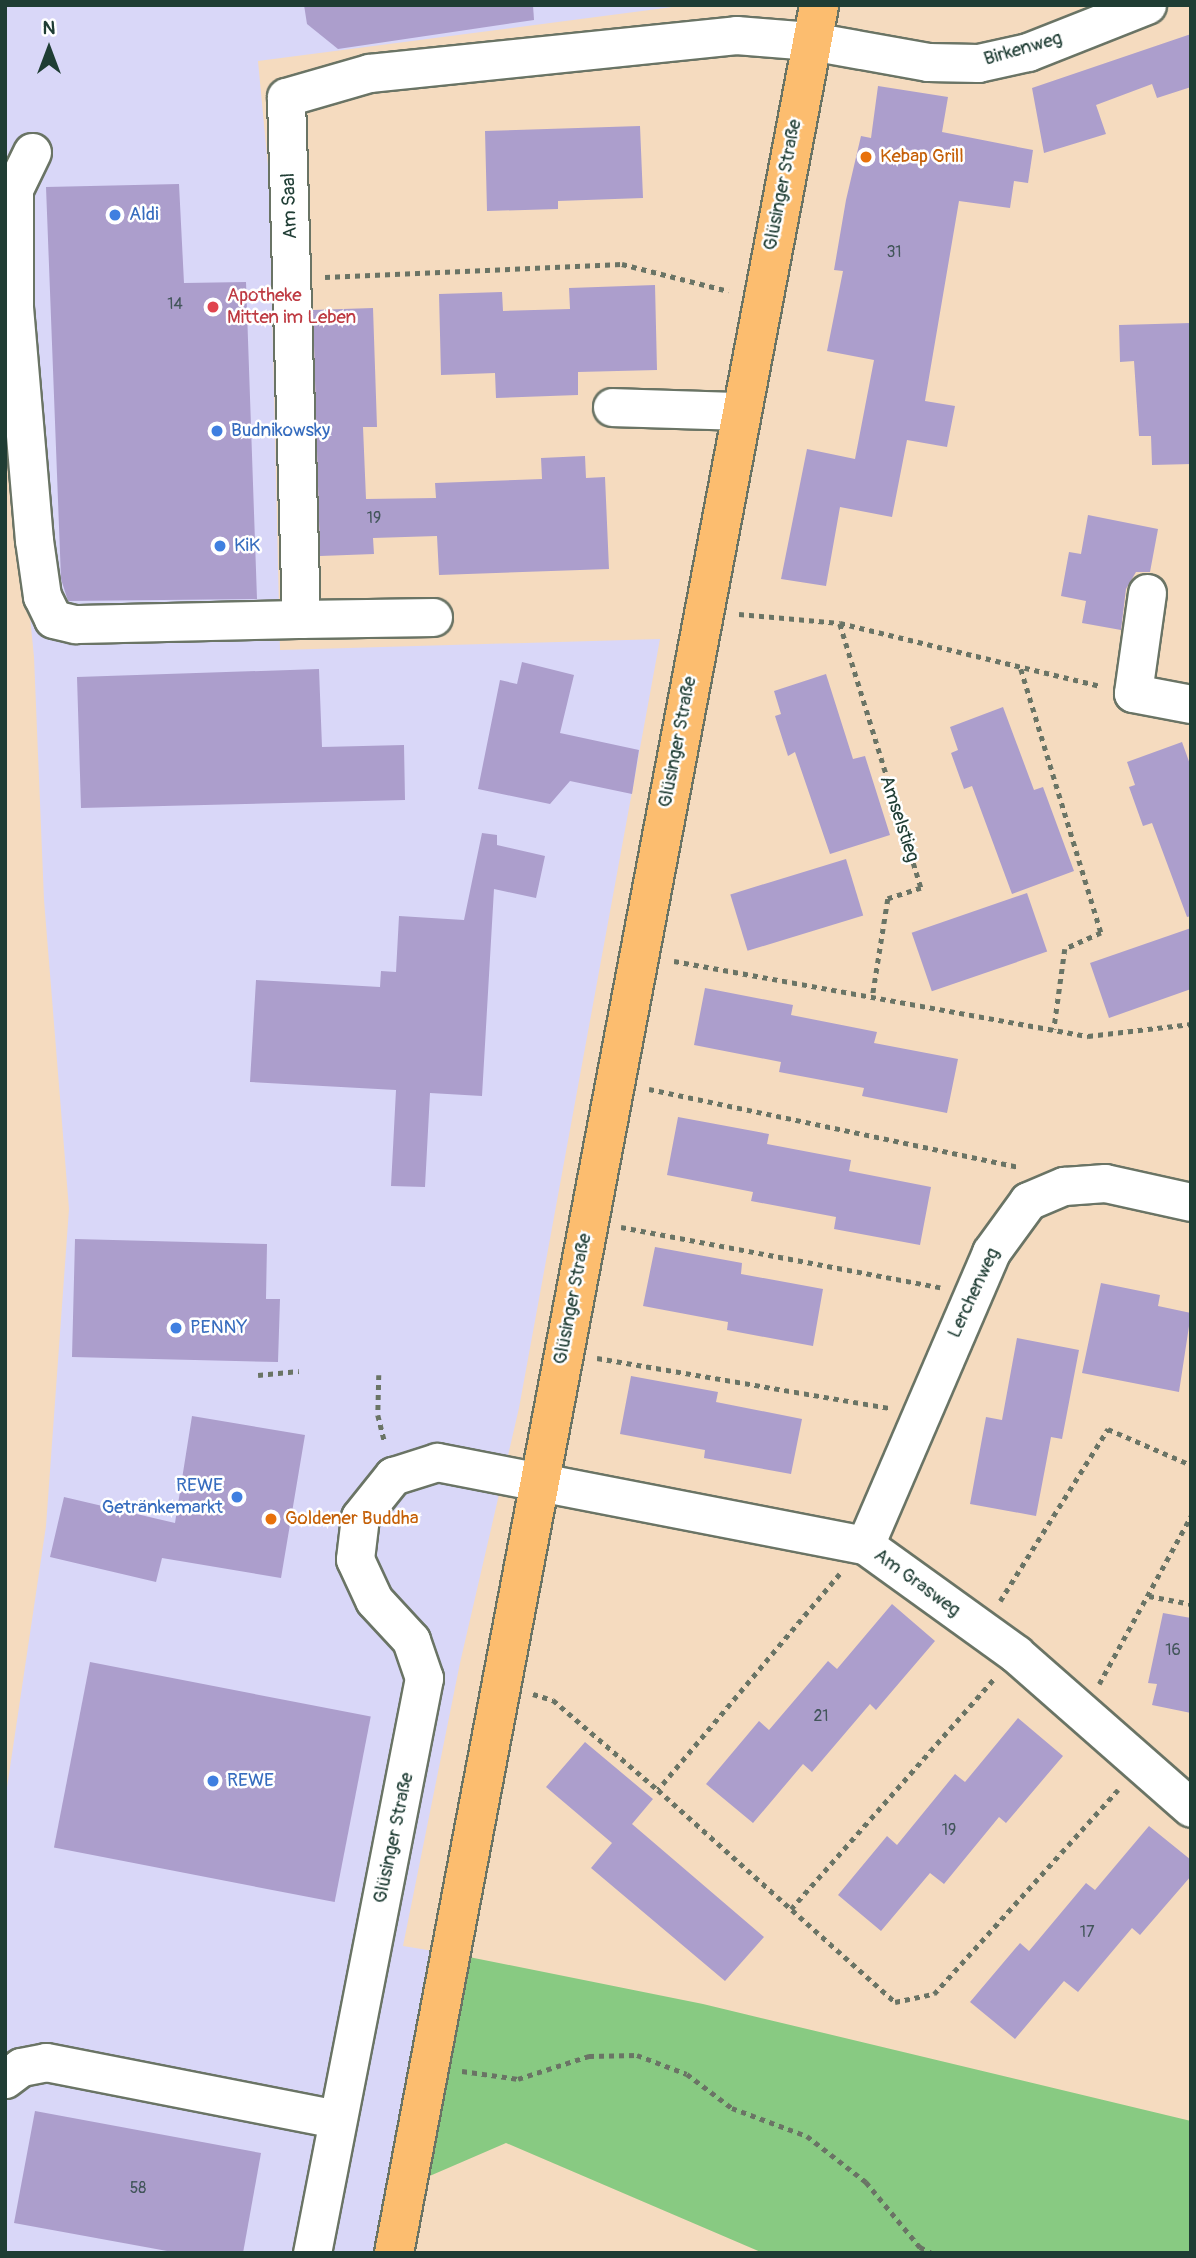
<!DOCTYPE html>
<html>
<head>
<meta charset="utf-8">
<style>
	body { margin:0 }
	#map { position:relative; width:1196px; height:2258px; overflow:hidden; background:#f5dbbf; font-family:Pangolin,sans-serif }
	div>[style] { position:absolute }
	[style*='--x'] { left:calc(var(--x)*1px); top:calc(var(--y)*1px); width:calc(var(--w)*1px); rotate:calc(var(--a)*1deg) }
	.built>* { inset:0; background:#d9d7f8 }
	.green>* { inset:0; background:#88ca82 }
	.building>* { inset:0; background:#ac9ecc; transform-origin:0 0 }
	.path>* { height:4.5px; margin-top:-2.25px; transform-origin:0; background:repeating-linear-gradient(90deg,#6a7465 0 5px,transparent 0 10px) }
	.roads { filter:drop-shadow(2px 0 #6a7465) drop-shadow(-2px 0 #6a7465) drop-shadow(0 2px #6a7465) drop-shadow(0 -2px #6a7465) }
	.minor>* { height:37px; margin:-18.5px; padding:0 18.5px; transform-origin:18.5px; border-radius:18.5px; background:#fff }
	.major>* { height:38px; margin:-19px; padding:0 19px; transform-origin:19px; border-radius:19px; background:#fcbd6f }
	.dots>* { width:19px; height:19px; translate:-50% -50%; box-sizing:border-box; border:4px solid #fff; border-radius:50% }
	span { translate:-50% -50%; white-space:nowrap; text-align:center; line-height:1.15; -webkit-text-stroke:5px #fff; paint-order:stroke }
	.number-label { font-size:16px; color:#42555a }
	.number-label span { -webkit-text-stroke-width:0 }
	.street-label { font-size:19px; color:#1f3d34 }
	.food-label { font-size:19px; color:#c56008 }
	.left { translate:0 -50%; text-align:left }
	.shop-label { font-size:19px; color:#366cbe }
	.right { translate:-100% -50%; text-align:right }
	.health-label { font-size:19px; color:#be3a42 }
	.frame { position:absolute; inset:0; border:7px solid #1f3d34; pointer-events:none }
	.north { position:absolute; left:14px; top:14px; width:70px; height:70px; -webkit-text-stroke:5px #fff; paint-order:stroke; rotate:0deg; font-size:19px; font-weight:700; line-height:28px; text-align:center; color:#1f3d34 }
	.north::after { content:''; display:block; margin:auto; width:24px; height:32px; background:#1f3d34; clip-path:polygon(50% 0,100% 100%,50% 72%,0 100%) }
</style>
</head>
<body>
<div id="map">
	<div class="built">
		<div style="clip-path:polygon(5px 5px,688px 5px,258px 61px,269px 177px,280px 650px,660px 639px,519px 1408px,460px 1663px,403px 1946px,464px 1956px,411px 2253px,5px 2253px,5px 1801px,46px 1526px,69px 1209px,44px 900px,34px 657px,5px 363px)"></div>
	</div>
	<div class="green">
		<div style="clip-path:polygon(464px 1956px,703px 2004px,1191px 2121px,1191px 2253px,763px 2253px,506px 2143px,425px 2178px)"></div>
	</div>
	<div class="building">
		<div style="clip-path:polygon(304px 5px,533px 5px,534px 20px,338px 49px,307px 24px)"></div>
		<div style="clip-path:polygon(1191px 34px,1191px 87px,1157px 98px,1152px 84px,1096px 105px,1106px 134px,1044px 153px,1032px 88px)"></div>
		<div style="clip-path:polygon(878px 86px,948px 97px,942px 132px,1033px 150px,1028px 183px,1014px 181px,1010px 208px,959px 201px,925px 401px,955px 406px,947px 447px,907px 440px,892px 517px,840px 507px,826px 586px,781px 579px,807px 449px,855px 459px,874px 360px,827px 351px,843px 271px,834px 270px,846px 200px,861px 136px,871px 138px)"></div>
		<div style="clip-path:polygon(640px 126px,643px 198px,558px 201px,558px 209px,487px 211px,485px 131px)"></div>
		<div style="clip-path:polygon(179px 184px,184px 283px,246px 282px,257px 599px,68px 601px,61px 579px,46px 187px)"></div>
		<div style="clip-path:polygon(655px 285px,657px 370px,578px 372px,578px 395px,496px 398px,495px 373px,441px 375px,439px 294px,502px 292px,503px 311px,570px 309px,569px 288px)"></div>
		<div style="clip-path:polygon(373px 308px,377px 427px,363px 427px,366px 499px,436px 498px,435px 483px,542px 479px,541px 458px,585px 456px,586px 478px,605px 477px,609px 569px,439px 575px,437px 536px,373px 538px,374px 554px,320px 556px,313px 310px)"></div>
		<div style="clip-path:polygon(1191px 323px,1191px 464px,1152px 465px,1151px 436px,1139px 436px,1134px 361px,1120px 362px,1119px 325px)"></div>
		<div style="clip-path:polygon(1088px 515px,1158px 529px,1150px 572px,1136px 572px,1126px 589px,1121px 630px,1082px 623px,1086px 601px,1061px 596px,1069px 552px,1081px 554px)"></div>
		<div style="clip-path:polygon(522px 662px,574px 675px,560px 733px,639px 750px,632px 794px,570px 781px,550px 804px,478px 789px,500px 680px,517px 684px)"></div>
		<div style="clip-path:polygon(319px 669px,322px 747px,404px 745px,405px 800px,81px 808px,77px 677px)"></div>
		<div style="clip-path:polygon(826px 674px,853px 759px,865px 756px,890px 835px,830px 854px,795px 752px,788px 756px,775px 716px,781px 714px,774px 691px)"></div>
		<div style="clip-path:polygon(1003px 707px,1034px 790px,1043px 787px,1074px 871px,1012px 894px,972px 786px,964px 789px,951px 753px,958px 750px,950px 727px)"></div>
		<div style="clip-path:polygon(1182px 742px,1191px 767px,1191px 916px,1187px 917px,1152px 823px,1143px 826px,1129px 787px,1135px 785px,1127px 762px)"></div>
		<div style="clip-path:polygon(482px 833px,497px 835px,497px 845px,545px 856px,536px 898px,494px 889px,482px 1096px,430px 1093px,425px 1187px,391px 1186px,396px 1090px,250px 1082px,256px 980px,380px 987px,381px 971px,396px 972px,399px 916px,464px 920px)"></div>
		<div style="left:846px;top:859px;width:59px;height:121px;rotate:73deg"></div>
		<div style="left:1027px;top:893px;width:62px;height:122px;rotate:71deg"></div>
		<div style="clip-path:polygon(1191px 928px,1191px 989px,1109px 1018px,1090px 963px)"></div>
		<div style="clip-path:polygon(705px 988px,793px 1005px,791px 1015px,877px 1032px,874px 1043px,958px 1059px,947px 1113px,862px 1096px,864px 1088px,779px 1072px,781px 1062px,694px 1045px)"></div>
		<div style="clip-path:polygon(678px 1117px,769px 1134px,767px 1144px,851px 1160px,849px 1171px,931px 1187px,920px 1245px,834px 1229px,836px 1217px,751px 1201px,753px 1192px,667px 1175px)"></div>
		<div style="clip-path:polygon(75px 1239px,267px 1244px,266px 1299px,280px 1299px,278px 1362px,72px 1357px)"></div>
		<div style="clip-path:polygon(655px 1247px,742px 1263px,741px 1274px,823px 1289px,813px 1346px,727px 1330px,728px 1322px,643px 1306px)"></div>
		<div style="clip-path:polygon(1101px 1283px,1160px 1295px,1158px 1306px,1191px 1313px,1179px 1392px,1082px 1373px)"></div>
		<div style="clip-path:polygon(1017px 1338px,1079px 1350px,1062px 1439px,1051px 1437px,1036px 1516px,970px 1504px,986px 1417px,1002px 1420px)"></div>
		<div style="clip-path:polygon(631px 1376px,718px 1392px,716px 1402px,802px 1419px,791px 1474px,704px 1458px,705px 1450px,620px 1434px)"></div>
		<div style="clip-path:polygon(192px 1416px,305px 1435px,281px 1578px,162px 1558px,156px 1582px,50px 1557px,64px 1497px,175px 1523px)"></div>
		<div style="clip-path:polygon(892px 1604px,935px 1641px,876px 1710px,870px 1704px,812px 1772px,803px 1764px,753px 1823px,706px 1784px,759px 1721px,769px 1730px,828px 1661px,837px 1669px)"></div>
		<div style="clip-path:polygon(1163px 1613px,1191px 1618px,1191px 1713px,1152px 1705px,1157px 1684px,1148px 1683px)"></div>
		<div style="left:90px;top:1662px;width:286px;height:189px;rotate:11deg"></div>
		<div style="clip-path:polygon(1018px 1718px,1063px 1756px,1006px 1823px,999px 1817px,944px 1884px,930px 1873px,881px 1931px,838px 1895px,887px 1836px,897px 1845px,955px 1774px,965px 1782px)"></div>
		<div style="clip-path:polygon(585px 1742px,653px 1799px,632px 1824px,764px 1937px,725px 1981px,591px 1868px,612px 1843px,546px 1787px)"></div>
		<div style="clip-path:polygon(1149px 1826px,1191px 1860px,1191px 1876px,1140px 1935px,1132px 1928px,1078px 1992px,1064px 1981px,1015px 2039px,970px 2002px,1020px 1943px,1029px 1951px,1086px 1883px,1095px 1890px)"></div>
		<div style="clip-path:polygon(35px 2111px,261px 2153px,243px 2253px,178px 2253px,14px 2223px)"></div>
	</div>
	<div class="path">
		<div style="--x:325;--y:277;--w:297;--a:-2.5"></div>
		<div style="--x:622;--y:264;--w:110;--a:14.2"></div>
		<div style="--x:739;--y:614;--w:101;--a:5.1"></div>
		<div style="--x:840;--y:623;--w:268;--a:13.6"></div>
		<div style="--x:840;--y:624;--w:276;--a:72.9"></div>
		<div style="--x:921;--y:888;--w:35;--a:162"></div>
		<div style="--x:888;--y:899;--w:96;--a:99"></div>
		<div style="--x:1021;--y:669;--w:276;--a:73.1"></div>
		<div style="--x:1101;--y:933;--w:39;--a:156"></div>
		<div style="--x:1065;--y:949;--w:81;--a:97.8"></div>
		<div style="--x:674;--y:961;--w:421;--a:10.3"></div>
		<div style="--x:1088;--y:1036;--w:104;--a:-6.6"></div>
		<div style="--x:649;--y:1089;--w:377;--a:11.9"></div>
		<div style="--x:621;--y:1227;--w:325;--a:10.7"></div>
		<div style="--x:597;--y:1358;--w:296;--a:9.7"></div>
		<div style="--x:258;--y:1375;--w:41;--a:-5.6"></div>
		<div style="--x:379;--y:1375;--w:40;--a:91.4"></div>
		<div style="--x:378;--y:1415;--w:29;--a:76"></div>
		<div style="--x:840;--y:1574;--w:282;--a:130.1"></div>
		<div style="--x:658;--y:1790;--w:318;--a:41.8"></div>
		<div style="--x:895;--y:2002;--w:40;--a:-12"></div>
		<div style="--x:934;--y:1994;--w:275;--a:-48"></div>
		<div style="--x:1149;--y:1596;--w:43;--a:10.8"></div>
		<div style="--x:1000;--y:1601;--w:203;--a:-57.9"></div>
		<div style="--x:1108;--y:1429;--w:90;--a:23.4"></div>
		<div style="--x:1099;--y:1684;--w:192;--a:-61.3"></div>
		<div style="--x:533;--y:1694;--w:21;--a:17"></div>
		<div style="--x:553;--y:1700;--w:138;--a:40.6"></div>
		<div style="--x:791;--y:1909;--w:307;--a:-48.6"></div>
		<div style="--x:462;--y:2071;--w:57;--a:8.1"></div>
		<div style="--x:518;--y:2079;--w:75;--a:-17.9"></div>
		<div style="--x:589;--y:2056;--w:48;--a:-1.2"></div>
		<div style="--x:637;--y:2055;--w:53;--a:20.8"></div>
		<div style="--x:687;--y:2074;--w:56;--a:37.1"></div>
		<div style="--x:732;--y:2108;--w:80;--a:20.5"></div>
		<div style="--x:807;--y:2136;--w:75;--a:37.9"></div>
		<div style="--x:866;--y:2182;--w:85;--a:50.3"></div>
		<div style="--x:920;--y:2247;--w:13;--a:27"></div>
	</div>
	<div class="roads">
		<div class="minor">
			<div style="--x:32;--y:152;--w:41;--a:115.9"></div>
			<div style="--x:14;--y:189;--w:118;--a:90"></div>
			<div style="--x:14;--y:307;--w:234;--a:85.1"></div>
			<div style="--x:34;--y:540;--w:57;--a:81.9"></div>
			<div style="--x:42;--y:596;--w:25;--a:64"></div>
			<div style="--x:53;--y:619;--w:23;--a:13"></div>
			<div style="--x:75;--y:624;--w:226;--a:-1.3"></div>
			<div style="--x:301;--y:619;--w:522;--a:-91.65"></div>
			<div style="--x:286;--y:97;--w:86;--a:-16.1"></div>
			<div style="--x:369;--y:73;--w:369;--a:-5.9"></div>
			<div style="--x:736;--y:35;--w:75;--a:4.6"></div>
			<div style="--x:811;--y:41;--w:119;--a:10.2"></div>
			<div style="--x:928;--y:62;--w:50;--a:1.1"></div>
			<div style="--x:978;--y:63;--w:51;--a:-12.4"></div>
			<div style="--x:1028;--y:52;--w:128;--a:-21.6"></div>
			<div style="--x:612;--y:407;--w:129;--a:1.8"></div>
			<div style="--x:1147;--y:593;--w:101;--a:98"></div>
			<div style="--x:1133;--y:693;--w:59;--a:10.7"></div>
			<div style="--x:301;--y:619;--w:132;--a:-0.9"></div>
			<div style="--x:865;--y:1545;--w:319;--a:-66.7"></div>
			<div style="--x:991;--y:1252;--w:63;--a:-54"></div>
			<div style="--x:1028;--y:1201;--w:39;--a:-23"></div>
			<div style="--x:1064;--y:1186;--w:41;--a:-4.2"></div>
			<div style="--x:1105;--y:1183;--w:88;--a:12.5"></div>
			<div style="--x:5;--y:2079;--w:20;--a:-37"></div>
			<div style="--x:21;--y:2067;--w:25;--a:-11"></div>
			<div style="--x:46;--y:2062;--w:296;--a:11.1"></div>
			<div style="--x:312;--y:2253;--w:586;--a:-78.98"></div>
			<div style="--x:424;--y:1678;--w:40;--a:-108.9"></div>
			<div style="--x:411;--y:1640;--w:54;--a:-132.8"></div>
			<div style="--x:374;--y:1600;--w:45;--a:-114.9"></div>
			<div style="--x:355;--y:1559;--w:42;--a:-83.2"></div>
			<div style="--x:360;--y:1517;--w:53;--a:-51.2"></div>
			<div style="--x:393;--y:1476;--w:46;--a:-17.7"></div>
			<div style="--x:437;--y:1462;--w:436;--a:11"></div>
			<div style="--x:865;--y:1545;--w:186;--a:35.8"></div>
			<div style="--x:1016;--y:1654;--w:233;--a:41.3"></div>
		</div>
		<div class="major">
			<div style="--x:394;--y:2253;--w:2288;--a:-79.29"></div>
		</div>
	</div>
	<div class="dots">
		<div style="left:866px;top:157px;background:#e8710a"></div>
		<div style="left:115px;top:215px;background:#3f7fe0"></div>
		<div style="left:213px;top:307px;background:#e0444e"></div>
		<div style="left:217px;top:431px;background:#3f7fe0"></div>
		<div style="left:220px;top:546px;background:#3f7fe0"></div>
		<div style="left:176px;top:1328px;background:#3f7fe0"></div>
		<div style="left:237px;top:1497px;background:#3f7fe0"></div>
		<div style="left:271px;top:1519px;background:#e8710a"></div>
		<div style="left:213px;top:1781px;background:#3f7fe0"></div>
	</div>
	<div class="number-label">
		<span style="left:894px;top:252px">31</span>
		<span style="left:175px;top:304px">14</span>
		<span style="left:374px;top:518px">19</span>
		<span style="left:1173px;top:1650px">16</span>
		<span style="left:821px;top:1716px">21</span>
		<span style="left:949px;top:1830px">19</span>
		<span style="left:1087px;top:1932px">17</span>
		<span style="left:138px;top:2188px">58</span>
	</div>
	<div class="street-label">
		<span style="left:1023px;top:49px;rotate:-16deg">Birkenweg</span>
		<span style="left:783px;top:185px;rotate:-79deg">Glüsinger Straße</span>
		<span style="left:290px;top:206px;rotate:-92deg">Am Saal</span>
		<span style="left:678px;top:742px;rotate:-79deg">Glüsinger Straße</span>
		<span style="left:899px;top:819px;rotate:72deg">Amselstieg</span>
		<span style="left:974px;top:1293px;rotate:-65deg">Lerchenweg</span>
		<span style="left:573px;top:1299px;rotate:-79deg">Glüsinger Straße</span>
		<span style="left:917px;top:1583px;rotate:36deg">Am Grasweg</span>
		<span style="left:394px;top:1838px;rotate:-78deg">Glüsinger Straße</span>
	</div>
	<div class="food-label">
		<span class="left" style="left:880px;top:157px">Kebap Grill</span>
		<span class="left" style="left:285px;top:1519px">Goldener Buddha</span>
	</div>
	<div class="shop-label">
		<span class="left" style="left:129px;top:215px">Aldi</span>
		<span class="left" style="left:231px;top:431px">Budnikowsky</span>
		<span class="left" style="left:234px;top:546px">KiK</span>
		<span class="left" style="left:190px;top:1328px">PENNY</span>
		<span class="right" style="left:223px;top:1497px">REWE<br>Getränkemarkt</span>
		<span class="left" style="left:227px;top:1781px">REWE</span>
	</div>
	<div class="health-label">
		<span class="left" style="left:227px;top:307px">Apotheke<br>Mitten im Leben</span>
	</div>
	<div class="frame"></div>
	<div class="north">N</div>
</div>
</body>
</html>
